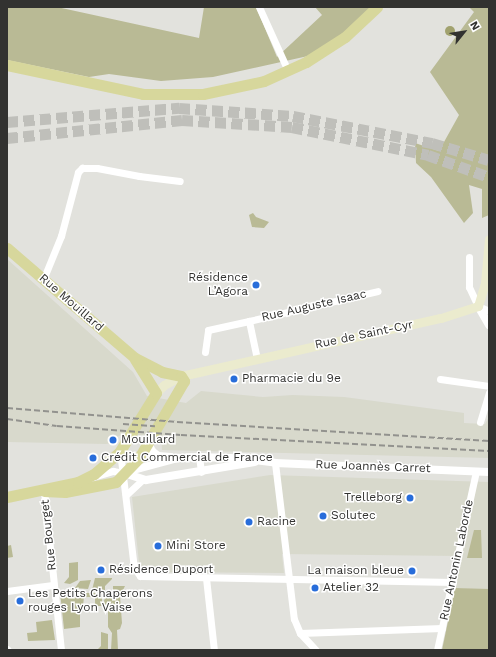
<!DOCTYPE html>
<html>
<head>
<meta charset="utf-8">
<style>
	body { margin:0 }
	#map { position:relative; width:496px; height:657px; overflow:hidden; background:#e2e2dd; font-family:"Work Sans",sans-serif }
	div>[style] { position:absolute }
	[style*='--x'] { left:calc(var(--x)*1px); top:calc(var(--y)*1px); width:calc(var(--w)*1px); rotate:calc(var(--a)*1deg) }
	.built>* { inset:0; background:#d8d9cc }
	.green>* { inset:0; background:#b9ba95 }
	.round { border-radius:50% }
	.water>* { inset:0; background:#a1a26e }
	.trunk-tunnel>* { height:11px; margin-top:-5.5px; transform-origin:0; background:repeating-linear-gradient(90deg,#bfbfba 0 11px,transparent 0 16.5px) }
	.minor>* { height:7px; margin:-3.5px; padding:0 3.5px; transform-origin:3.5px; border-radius:3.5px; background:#fff }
	.tertiary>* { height:8px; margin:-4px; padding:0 4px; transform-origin:4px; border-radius:4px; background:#fff }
	.secondary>* { height:9px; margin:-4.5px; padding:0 4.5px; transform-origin:4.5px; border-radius:4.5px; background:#ebebce }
	.primary>* { height:11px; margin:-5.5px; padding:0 5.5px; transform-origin:5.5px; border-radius:5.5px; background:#d7d79c }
	.rail>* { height:2px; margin-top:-1px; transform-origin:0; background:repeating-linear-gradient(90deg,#92928e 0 6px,transparent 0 9px) }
	.dots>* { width:11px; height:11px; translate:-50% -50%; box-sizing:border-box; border:2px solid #fff; border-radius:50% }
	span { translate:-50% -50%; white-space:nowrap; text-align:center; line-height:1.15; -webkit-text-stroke:3px #fff; paint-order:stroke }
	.poi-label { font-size:12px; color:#323230 }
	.right { translate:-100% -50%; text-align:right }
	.left { translate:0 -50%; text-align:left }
	.street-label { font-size:12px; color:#323230 }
	.frame { position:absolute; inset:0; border:8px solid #323230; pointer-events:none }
	.north { position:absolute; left:444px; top:12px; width:40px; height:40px; -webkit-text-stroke:3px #fff; paint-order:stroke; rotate:60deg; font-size:11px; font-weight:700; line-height:16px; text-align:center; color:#323230 }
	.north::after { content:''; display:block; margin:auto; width:14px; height:18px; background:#323230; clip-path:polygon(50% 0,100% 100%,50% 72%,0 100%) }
</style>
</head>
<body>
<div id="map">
	<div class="built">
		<div style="clip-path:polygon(7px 259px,133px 372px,147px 396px,186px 403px,201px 391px,263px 397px,293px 395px,344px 397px,464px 413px,464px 423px,485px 424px,489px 417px,489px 458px,162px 450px,161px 437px,137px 438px,125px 433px,111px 440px,112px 443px,106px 444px,7px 442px)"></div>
		<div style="clip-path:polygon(270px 475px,489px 482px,489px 590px,455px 588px,459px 556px,282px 554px,284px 573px,140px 572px,132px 497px)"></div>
	</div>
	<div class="green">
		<div style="clip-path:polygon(7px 7px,57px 7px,199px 38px,204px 7px,256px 7px,277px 57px,322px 15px,315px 7px,372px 7px,342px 36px,308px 56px,213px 77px,161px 81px,109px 74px,89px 77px,7px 60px)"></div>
		<div style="clip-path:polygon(469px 7px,489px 7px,489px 215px,482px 218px,482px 189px,469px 185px,473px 213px,464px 223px,431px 177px,416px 163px,415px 143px,439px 151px,459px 115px,430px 72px,474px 12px)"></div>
		<div style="clip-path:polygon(253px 213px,256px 217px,269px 222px,264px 228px,252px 227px,249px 215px)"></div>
		<div style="clip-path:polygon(474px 530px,481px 530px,482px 558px,467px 558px)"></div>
		<div style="clip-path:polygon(11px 545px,13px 557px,7px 558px,7px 546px)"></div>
		<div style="clip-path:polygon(78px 562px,78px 580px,70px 584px,64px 583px,69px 577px,69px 563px)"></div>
		<div style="clip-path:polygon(95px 578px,112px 578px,112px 579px,105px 586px,105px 590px,92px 590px)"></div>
		<div style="clip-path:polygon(91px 580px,88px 589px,75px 588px,80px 581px)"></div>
		<div style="clip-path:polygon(113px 586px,125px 586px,120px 596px,122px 623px,120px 629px,117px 630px,118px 650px,111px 650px,112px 633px,108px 627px,108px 611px,113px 607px,113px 623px)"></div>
		<div style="clip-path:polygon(455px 588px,489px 589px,489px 650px,442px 650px)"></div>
		<div style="clip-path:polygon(71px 591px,79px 593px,102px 593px,102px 606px,95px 606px,95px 597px,84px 597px,83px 606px,80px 607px,80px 627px,64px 629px,60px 592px)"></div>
		<div class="round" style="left:103.5px;top:596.5px;width:9px;height:9px"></div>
		<div style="clip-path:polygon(52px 620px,55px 640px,28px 641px,27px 633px,37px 632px,36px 622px)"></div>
		<div style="clip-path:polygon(101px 632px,108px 634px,108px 650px,97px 650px,101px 646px)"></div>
	</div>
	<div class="water">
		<div class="round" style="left:445px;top:26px;width:10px;height:10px"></div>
	</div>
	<div class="trunk-tunnel">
		<div style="--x:7;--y:122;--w:173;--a:-4.7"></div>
		<div style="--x:179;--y:108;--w:114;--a:4"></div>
		<div style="--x:293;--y:116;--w:142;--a:11"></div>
		<div style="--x:432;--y:143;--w:59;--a:16.6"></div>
		<div style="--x:7;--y:138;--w:176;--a:-5.9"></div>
		<div style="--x:182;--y:120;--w:110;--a:3.6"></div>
		<div style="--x:292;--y:127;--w:139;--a:11.6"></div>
		<div style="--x:428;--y:155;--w:65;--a:19.8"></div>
	</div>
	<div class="minor">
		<div style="--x:259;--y:7;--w:70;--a:65.6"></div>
		<div style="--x:469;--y:257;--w:30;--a:90"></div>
		<div style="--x:469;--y:287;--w:21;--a:65"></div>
		<div style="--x:478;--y:306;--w:12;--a:24"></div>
		<div style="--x:43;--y:280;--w:48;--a:-67.8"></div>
		<div style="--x:61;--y:236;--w:66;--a:-75.1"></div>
		<div style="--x:78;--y:172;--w:6;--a:-45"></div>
		<div style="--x:82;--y:168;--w:15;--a:0"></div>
		<div style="--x:97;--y:168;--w:43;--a:10.8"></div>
		<div style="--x:139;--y:176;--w:41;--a:7"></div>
		<div style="--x:205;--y:352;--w:22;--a:-82"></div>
		<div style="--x:208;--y:330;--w:42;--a:-12.4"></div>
		<div style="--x:257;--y:359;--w:39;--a:-102"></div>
		<div style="--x:249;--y:321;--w:132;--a:-13.1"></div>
		<div style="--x:440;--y:379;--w:49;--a:8.1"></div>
		<div style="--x:480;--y:422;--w:31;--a:-73"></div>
		<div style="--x:120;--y:451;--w:118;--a:83.2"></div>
		<div style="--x:134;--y:568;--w:10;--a:53"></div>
		<div style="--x:140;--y:576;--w:313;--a:1.1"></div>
		<div style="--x:199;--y:457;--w:15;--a:82"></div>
		<div style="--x:275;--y:463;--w:157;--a:83.1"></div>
		<div style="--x:294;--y:619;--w:15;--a:67"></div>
		<div style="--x:300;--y:633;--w:23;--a:47"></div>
		<div style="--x:93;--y:477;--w:21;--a:-17"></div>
		<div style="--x:113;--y:471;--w:11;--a:10"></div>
		<div style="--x:44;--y:491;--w:160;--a:83.9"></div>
		<div style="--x:126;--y:495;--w:22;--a:-43"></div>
		<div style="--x:206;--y:578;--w:72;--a:83.7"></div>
		<div style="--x:7;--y:591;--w:46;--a:-7.4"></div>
		<div style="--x:300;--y:633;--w:142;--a:-2"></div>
		<div style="--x:7;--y:649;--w:1;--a:45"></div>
		<div style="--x:437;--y:650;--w:183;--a:-77.7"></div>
	</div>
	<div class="tertiary">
		<div style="--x:478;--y:306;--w:22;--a:60"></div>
		<div style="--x:148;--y:443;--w:9;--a:63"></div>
		<div style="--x:152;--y:451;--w:8;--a:40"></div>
		<div style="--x:158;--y:456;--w:13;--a:4"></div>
		<div style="--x:126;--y:472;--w:54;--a:-15.1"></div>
		<div style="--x:178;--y:458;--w:21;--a:-3"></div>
		<div style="--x:199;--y:457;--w:38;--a:2"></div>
		<div style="--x:237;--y:458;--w:38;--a:7"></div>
		<div style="--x:275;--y:463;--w:214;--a:2.4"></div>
		<div style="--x:124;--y:473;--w:23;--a:18"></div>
		<div style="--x:146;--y:480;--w:110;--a:-9.4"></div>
	</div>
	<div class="secondary">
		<div style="--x:156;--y:393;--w:11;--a:-45"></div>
		<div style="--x:164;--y:385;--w:19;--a:-28"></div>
		<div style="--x:181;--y:376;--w:266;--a:-12.6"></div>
		<div style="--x:441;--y:318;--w:39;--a:-18"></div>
		<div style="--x:478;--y:306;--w:24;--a:-73"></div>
		<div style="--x:485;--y:283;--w:44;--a:-84.8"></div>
	</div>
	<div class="primary">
		<div style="--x:7;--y:65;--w:139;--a:12"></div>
		<div style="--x:143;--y:94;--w:60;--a:0"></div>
		<div style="--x:203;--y:94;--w:62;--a:-12"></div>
		<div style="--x:264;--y:81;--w:46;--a:-24.3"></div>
		<div style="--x:306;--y:62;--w:46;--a:-32.7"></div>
		<div style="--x:345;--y:37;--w:44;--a:-43.2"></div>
		<div style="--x:7;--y:248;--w:169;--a:40.7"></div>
		<div style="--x:135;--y:358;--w:30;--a:27"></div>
		<div style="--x:162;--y:372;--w:19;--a:12"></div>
		<div style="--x:181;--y:376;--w:6;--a:59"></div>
		<div style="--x:184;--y:381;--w:89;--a:120.3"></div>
		<div style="--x:139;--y:458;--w:33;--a:134"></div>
		<div style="--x:116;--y:482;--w:52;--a:168.9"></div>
		<div style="--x:65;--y:492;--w:21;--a:-177"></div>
		<div style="--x:7;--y:497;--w:73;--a:-11.9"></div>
		<div style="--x:78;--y:482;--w:18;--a:-27"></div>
		<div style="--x:94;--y:474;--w:35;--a:-41"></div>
		<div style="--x:120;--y:451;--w:68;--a:-58.2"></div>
		<div style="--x:156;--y:393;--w:40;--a:-122"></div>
	</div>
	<div class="rail">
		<div style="--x:7;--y:408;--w:171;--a:4.7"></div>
		<div style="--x:177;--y:422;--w:313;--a:3.5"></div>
		<div style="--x:7;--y:419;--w:50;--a:8"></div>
		<div style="--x:57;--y:426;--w:124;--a:4.2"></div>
		<div style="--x:181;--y:435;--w:308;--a:3"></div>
		<div style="--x:123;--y:424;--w:32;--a:4"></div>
	</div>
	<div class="dots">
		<div style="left:256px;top:285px;background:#286dda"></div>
		<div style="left:234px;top:379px;background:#286dda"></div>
		<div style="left:113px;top:440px;background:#286dda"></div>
		<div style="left:93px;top:458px;background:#286dda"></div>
		<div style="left:410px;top:498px;background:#286dda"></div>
		<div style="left:323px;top:516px;background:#286dda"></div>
		<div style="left:249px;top:522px;background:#286dda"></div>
		<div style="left:158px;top:546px;background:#286dda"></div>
		<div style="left:101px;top:570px;background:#286dda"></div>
		<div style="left:412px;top:571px;background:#286dda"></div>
		<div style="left:315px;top:588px;background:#286dda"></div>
		<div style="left:20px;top:601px;background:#286dda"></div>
	</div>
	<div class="poi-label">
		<span class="right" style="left:248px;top:285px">Résidence<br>L’Agora</span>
		<span class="left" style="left:242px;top:379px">Pharmacie du 9e</span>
		<span class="left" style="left:121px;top:440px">Mouillard</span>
		<span class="left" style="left:101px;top:458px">Crédit Commercial de France</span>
		<span class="right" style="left:402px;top:498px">Trelleborg</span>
		<span class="left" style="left:331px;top:516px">Solutec</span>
		<span class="left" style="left:257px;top:522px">Racine</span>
		<span class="left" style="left:166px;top:546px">Mini Store</span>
		<span class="left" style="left:109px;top:570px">Résidence Duport</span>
		<span class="right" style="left:404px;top:571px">La maison bleue</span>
		<span class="left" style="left:323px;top:588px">Atelier 32</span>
		<span class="left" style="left:28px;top:601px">Les Petits Chaperons<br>rouges Lyon Vaise</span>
	</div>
	<div class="street-label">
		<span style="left:71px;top:303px;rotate:41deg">Rue Mouillard</span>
		<span style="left:314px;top:306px;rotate:-13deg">Rue Auguste Isaac</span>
		<span style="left:364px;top:335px;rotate:-12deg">Rue de Saint-Cyr</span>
		<span style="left:373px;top:467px;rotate:2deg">Rue Joannès Carret</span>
		<span style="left:49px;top:535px;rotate:-96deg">Rue Bourget</span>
		<span style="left:457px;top:560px;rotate:-78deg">Rue Antonin Laborde</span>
	</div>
	<div class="frame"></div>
	<div class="north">N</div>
</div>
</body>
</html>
